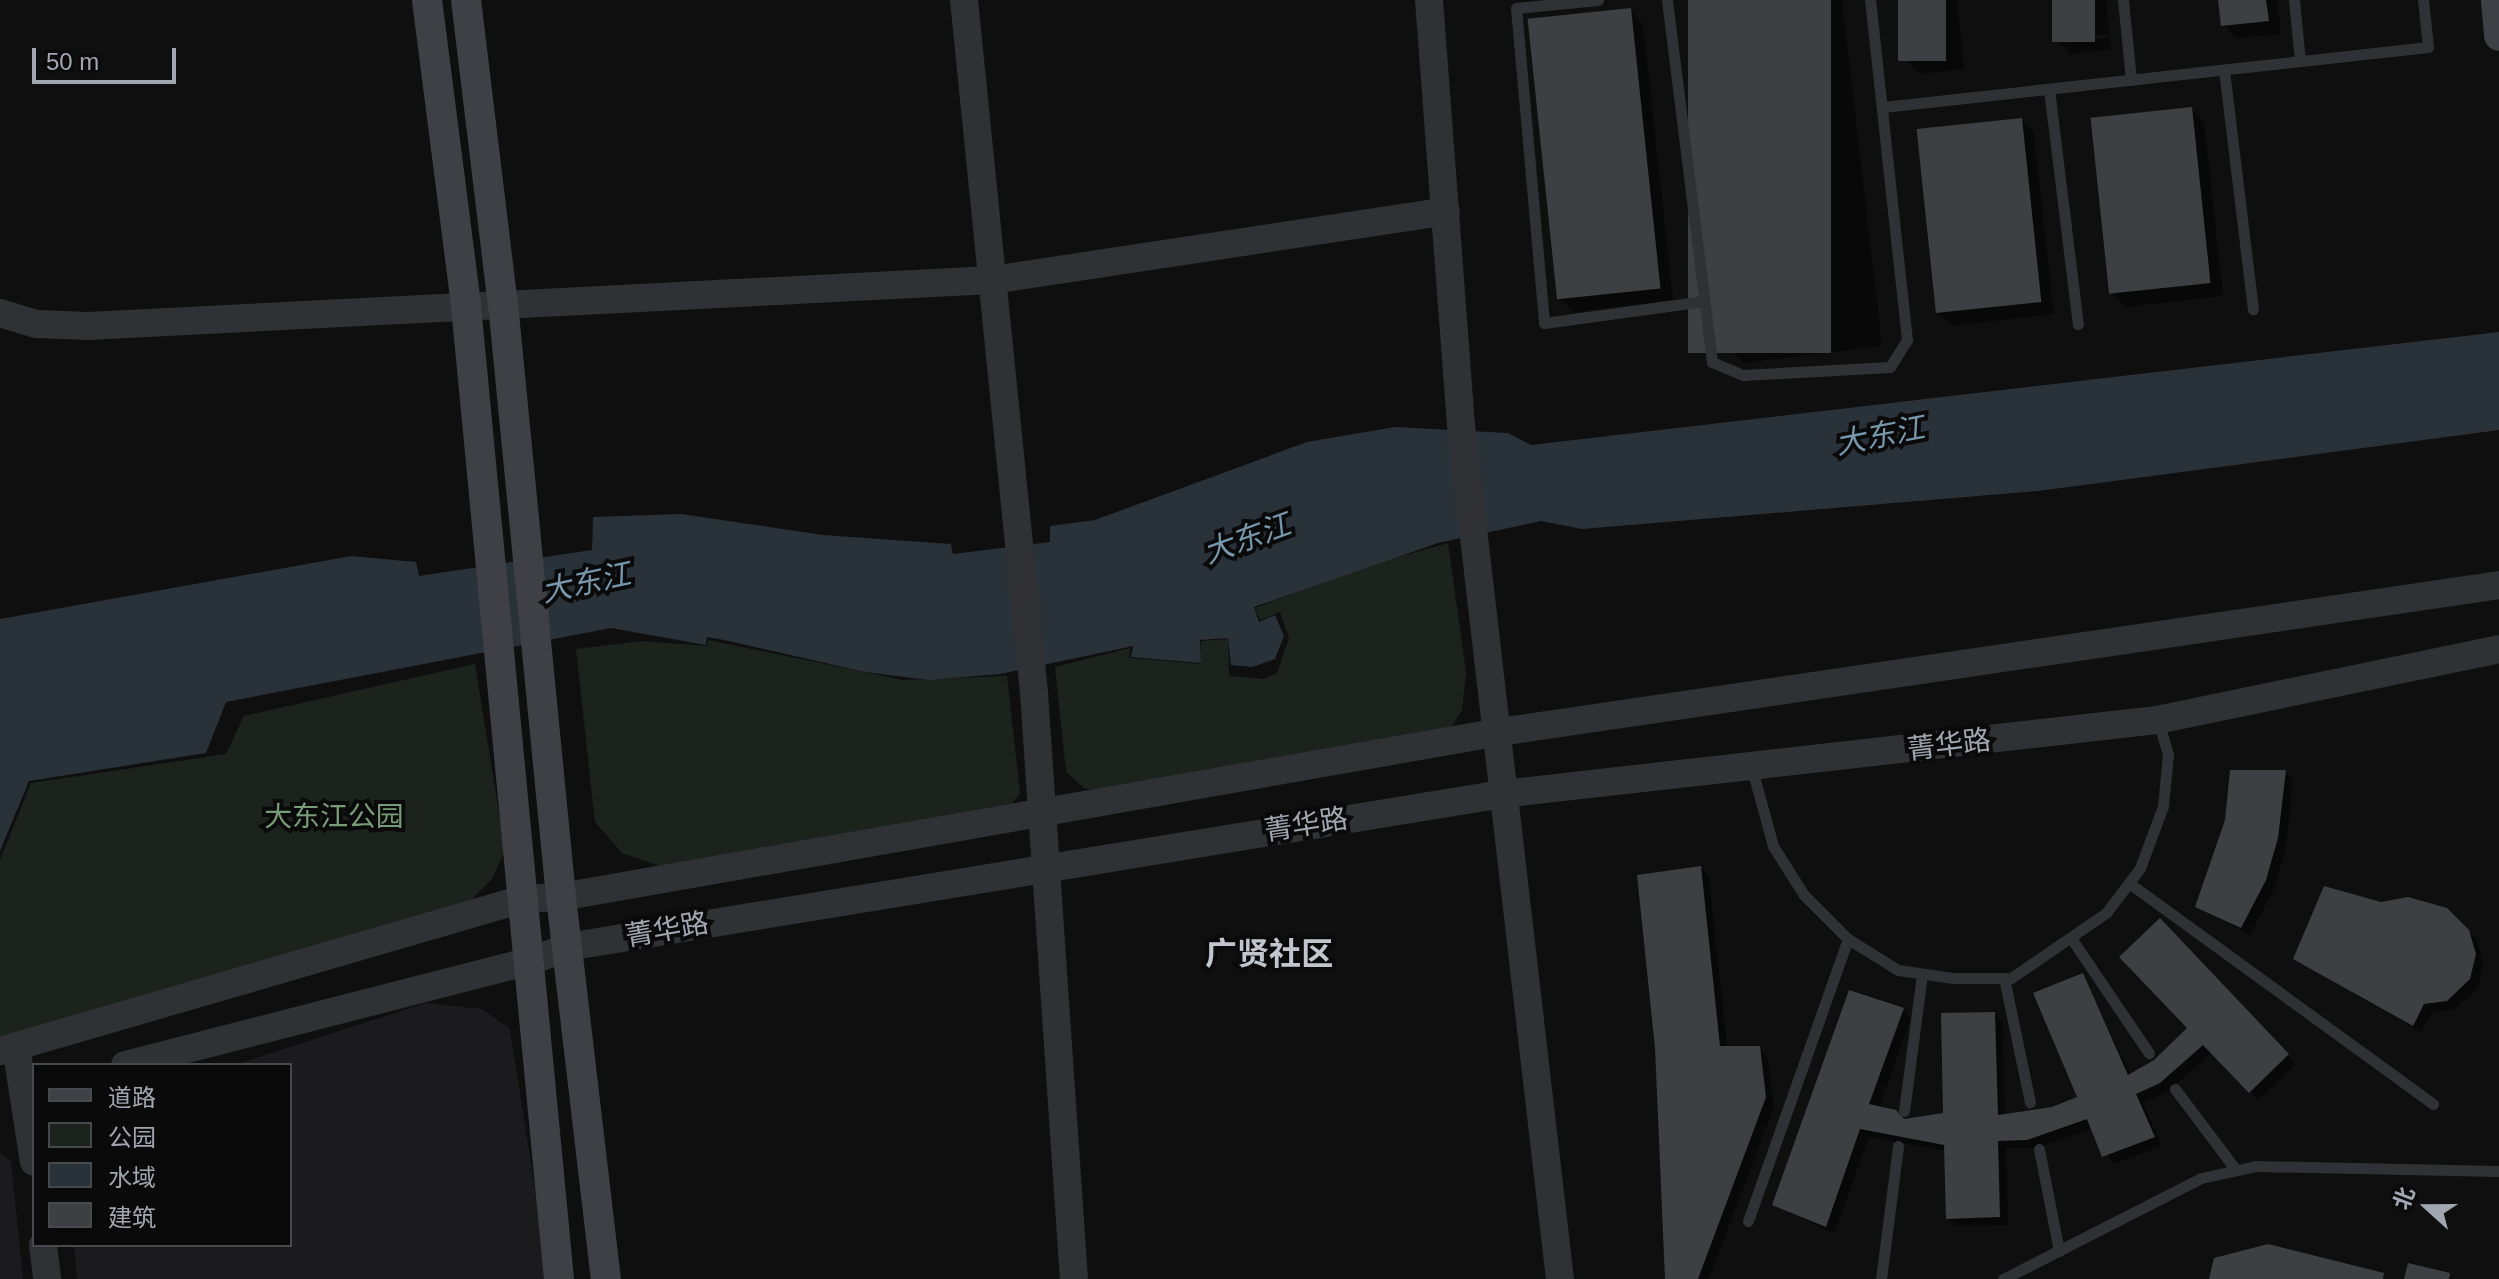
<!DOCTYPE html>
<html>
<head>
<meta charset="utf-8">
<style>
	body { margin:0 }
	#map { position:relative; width:2499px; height:1279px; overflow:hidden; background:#0f0f10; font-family:Arial,"Noto Sans SC",sans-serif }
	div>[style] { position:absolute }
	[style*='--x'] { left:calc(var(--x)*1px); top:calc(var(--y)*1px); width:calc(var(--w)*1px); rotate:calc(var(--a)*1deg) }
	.built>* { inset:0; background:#1b1b1d }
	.green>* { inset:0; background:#1c231c }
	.water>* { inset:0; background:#293238 }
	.shadow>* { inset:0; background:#0007 }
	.building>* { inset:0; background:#3e3f43; transform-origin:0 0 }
	.service>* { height:11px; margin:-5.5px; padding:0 5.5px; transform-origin:5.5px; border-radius:5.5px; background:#303135 }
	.tertiary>* { height:28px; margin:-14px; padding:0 14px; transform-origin:14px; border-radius:14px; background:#303135 }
	.secondary>* { height:30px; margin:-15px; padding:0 15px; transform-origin:15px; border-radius:15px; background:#3e4045 }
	span { translate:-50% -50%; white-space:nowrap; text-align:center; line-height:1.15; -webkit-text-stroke:8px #0a0a0b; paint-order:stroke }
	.street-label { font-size:28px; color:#a0a7b1 }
	.park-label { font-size:28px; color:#789c77 }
	.water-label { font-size:30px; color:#7798ac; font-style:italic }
	.quarter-label { font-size:32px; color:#c1c5cd; font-weight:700 }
	.legend { position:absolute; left:32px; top:1063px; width:260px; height:184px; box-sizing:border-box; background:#0a0a0b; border:2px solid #46494d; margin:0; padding:10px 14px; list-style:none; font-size:24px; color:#a0a7b1 }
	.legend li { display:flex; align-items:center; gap:16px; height:40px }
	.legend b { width:40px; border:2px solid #46494d }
	.north { position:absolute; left:2387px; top:1167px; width:80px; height:80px; -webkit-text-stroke:6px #0a0a0b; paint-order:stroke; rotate:291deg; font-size:22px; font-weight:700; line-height:32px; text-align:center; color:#a0a7b1 }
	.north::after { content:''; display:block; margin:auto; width:28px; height:36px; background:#a0a7b1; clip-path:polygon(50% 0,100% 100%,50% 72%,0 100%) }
	.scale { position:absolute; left:32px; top:48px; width:144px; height:36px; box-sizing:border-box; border:4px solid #a0a7b1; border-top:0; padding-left:10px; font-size:24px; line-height:28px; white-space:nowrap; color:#a0a7b1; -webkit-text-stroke:6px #0a0a0b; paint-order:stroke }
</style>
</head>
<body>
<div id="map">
	<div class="built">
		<div style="clip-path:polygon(426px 1003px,482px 1009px,510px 1029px,549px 1279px,77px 1279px,74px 1245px,290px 1245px,290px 1065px,234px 1065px)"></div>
		<div style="clip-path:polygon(0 1152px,11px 1161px,23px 1279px,0 1279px)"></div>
	</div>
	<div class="green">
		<div style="clip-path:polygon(1448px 543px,1466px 672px,1462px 710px,1447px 734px,1107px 793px,1084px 788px,1066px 772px,1055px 667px,1130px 648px,1129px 658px,1201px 664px,1201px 641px,1228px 639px,1229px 676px,1263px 679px,1277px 673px,1289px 638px,1280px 612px,1260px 620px,1255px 608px,1370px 565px)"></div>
		<div style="clip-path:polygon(708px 640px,903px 680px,1007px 676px,1020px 794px,1008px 808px,663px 867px,622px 853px,595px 822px,576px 649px,642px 641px,707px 646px)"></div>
		<div style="clip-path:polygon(475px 664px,505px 850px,492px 879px,470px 901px,0 1038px,0 860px,31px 783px,226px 754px,244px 716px)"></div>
	</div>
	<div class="water">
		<div style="clip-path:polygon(2499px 332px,2499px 430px,2038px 491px,1582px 529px,1541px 521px,1438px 543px,1254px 607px,1259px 622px,1275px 615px,1284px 636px,1275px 659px,1252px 667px,1231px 665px,1228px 638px,1200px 640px,1201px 663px,1131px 657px,1133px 646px,1000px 674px,929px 680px,865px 672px,724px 640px,707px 637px,706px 645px,611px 628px,226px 702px,206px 753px,29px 781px,0 851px,0 619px,351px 556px,416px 562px,419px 576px,592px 550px,593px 517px,681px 514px,823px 535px,951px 544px,953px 554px,1050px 542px,1050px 526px,1095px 520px,1307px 442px,1395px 427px,1508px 433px,1531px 445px)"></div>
	</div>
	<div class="shadow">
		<div style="clip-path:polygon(1690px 0,1842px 0,1882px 346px,1743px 363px,1730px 350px)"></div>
		<div style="clip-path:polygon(1900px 0,1957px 0,1964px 69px,1919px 74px,1906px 60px)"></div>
		<div style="clip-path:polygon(evenodd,2054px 0,2106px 0,2111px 49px,2071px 54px,2058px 41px,2054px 0,2109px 34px,2109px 38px,2067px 43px,2067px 38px,2109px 34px)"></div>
		<div style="clip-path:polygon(2220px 0,2277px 0,2281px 34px,2236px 38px,2223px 25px)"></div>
		<div style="clip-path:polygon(1630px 10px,1643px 24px,1673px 300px,1573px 312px,1560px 298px)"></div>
		<div style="clip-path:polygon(2191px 109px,2204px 122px,2223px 296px,2126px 307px,2113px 294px)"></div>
		<div style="clip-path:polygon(2021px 120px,2034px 133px,2054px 314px,1952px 326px,1938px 312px)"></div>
		<div style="clip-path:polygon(2285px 772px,2293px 780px,2286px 848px,2274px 889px,2250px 935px,2198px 907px)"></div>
		<div style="clip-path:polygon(1701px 868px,1709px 876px,1727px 1048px,1759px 1048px,1767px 1056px,1774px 1107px,1709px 1279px,1667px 1279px)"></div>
		<div style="clip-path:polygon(2380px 904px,2446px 910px,2477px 940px,2483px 963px,2478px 988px,2455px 1009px,2432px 1012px,2421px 1032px,2295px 959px)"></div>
		<div style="clip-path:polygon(2160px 920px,2296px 1064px,2258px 1100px,2212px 1052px,2168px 1091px,2143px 1103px,2162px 1146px,2113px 1164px,2093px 1128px,2036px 1148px,2006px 1148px,2008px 1225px,1956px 1226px,1948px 1218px,1946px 1151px,1869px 1137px,1834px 1234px,1775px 1204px,1902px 1009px,1911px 1018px,1879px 1108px,1904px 1121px,1945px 1115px,1994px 1014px,2003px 1022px,2005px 1116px,2052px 1109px,2080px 1098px,2082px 975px,2131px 1075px,2166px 1053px,2190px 1028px)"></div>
	</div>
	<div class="building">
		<div style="left:1688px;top:0;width:143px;height:353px"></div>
		<div style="left:1898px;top:0;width:48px;height:61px"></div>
		<div style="left:2052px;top:0;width:43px;height:42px"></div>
		<div style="clip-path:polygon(2218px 0,2266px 0,2269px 21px,2221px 26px)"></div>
		<div style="left:1631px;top:8px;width:282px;height:104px;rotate:84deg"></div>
		<div style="left:2192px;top:107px;width:177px;height:102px;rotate:84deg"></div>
		<div style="left:2022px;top:118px;width:185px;height:106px;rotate:84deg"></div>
		<div style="clip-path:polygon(2230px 770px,2286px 770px,2278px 838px,2266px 880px,2241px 928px,2195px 907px,2225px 820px)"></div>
		<div style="clip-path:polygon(1701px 866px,1720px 1046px,1760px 1046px,1766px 1097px,1698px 1279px,1665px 1279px,1655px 1048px,1637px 875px)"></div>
		<div style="clip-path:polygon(2324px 886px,2381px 902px,2408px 897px,2447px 908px,2469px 930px,2476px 954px,2470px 979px,2447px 1001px,2424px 1004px,2413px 1026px,2293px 959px)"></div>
		<div style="clip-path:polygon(2160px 918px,2289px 1054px,2249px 1093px,2203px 1045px,2160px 1083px,2136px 1094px,2155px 1137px,2102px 1157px,2087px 1119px,2027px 1140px,1998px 1141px,2000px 1217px,1946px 1219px,1944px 1145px,1860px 1129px,1826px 1227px,1772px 1205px,1849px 990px,1904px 1008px,1869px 1104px,1896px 1110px,1904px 1119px,1943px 1113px,1941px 1013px,1995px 1012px,1998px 1115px,2052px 1107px,2077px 1097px,2033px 993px,2083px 973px,2128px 1075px,2154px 1060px,2187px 1028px,2119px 957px)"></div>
		<div style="clip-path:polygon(2268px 1244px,2384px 1273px,2383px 1279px,2209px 1279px,2214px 1258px)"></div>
		<div style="clip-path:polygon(2408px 1263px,2450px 1273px,2449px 1279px,2404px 1279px)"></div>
	</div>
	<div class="service">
		<div style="--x:1598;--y:0;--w:82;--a:174.4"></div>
		<div style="--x:1516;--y:8;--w:316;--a:84.9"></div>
		<div style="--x:1544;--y:323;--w:162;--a:-7.8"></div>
		<div style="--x:1667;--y:0;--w:365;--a:82.9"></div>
		<div style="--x:1712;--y:362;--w:34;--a:23"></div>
		<div style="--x:1743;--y:375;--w:147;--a:-3.1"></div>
		<div style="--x:1890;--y:367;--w:32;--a:-58"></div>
		<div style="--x:1907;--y:340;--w:342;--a:-96.2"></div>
		<div style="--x:2123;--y:0;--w:80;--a:84.3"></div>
		<div style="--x:2294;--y:0;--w:61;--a:84.4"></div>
		<div style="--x:2224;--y:70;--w:241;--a:83.1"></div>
		<div style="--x:2049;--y:89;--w:237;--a:83"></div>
		<div style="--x:1883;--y:107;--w:548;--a:-6.28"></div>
		<div style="--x:2428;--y:47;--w:47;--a:-96.1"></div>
		<div style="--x:1752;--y:769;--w:80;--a:74.7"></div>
		<div style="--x:1773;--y:846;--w:58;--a:57.7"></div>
		<div style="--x:1804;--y:895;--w:62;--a:45"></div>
		<div style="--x:1848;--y:939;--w:59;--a:31.8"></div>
		<div style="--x:1898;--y:970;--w:56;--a:8.3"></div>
		<div style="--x:1953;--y:978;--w:58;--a:0"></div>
		<div style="--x:2011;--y:978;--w:115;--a:-34.4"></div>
		<div style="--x:2106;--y:913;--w:56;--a:-52.9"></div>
		<div style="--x:2140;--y:868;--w:66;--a:-69.6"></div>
		<div style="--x:2163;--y:806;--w:52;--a:-84.5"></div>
		<div style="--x:2168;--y:754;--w:34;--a:-107"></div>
		<div style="--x:2129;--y:883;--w:376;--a:36"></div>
		<div style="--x:2071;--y:938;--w:139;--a:55.9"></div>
		<div style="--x:2004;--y:978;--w:127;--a:78.2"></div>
		<div style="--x:2175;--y:1089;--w:101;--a:53"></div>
		<div style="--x:1904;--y:1111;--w:138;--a:-82.5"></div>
		<div style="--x:2039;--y:1149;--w:104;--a:78.9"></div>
		<div style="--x:1748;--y:1221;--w:299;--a:-70.5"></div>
		<div style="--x:1881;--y:1279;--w:134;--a:-82.7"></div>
		<div style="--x:2003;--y:1279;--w:222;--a:-27"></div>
		<div style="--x:2201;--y:1178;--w:56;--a:-12.3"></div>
		<div style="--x:2256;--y:1166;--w:243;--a:1.2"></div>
	</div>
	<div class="tertiary">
		<div style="--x:964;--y:0;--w:697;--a:84.23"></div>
		<div style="--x:1034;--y:693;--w:587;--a:86.1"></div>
		<div style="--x:1429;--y:0;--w:426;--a:85.7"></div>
		<div style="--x:1461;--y:425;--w:860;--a:83.39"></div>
		<div style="--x:0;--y:313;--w:39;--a:17"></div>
		<div style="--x:37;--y:324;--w:51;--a:2.2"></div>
		<div style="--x:88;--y:326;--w:905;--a:-2.91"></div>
		<div style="--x:992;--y:280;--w:459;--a:-8.6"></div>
		<div style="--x:16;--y:1046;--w:117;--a:81.2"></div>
		<div style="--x:0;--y:1051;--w:545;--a:-16.21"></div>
		<div style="--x:523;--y:899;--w:38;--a:-3"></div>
		<div style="--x:561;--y:897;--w:953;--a:-9.97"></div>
		<div style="--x:1500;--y:732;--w:1010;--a:-8.37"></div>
		<div style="--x:125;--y:1065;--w:419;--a:-14.4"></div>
		<div style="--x:531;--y:961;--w:39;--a:-21"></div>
		<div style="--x:567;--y:947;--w:947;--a:-9.29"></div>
		<div style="--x:1502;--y:794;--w:659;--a:-6.45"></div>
		<div style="--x:2157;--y:720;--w:349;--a:-11.7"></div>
		<div style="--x:43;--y:1245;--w:34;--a:83"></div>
	</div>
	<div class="secondary">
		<div style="--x:427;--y:0;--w:308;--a:82.7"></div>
		<div style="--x:466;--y:306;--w:977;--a:84.54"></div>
		<div style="--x:466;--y:0;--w:306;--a:83.1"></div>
		<div style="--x:503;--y:304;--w:596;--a:84.41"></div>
		<div style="--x:561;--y:897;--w:385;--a:83.3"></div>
		<div style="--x:2496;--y:0;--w:36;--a:85"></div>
	</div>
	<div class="street-label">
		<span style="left:1949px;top:745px;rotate:-7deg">菁华路</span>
		<span style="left:1306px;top:825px;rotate:-9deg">菁华路</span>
		<span style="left:667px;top:930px;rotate:-10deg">菁华路</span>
	</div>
	<div class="park-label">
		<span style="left:334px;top:817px">大东江公园</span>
	</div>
	<div class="water-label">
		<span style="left:1880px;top:436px;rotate:-11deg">大东江</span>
		<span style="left:1247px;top:539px;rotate:-20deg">大东江</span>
		<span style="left:586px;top:583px;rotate:-12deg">大东江</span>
	</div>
	<div class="quarter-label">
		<span style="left:1269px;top:954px">广贤社区</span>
	</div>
	<ul class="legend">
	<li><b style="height:10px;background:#3e4045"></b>道路</li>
	<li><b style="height:22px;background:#1c231c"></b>公园</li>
	<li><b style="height:22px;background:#293238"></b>水域</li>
	<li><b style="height:22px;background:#3e3f43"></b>建筑</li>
	</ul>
	<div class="north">北</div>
	<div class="scale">50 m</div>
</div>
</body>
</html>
